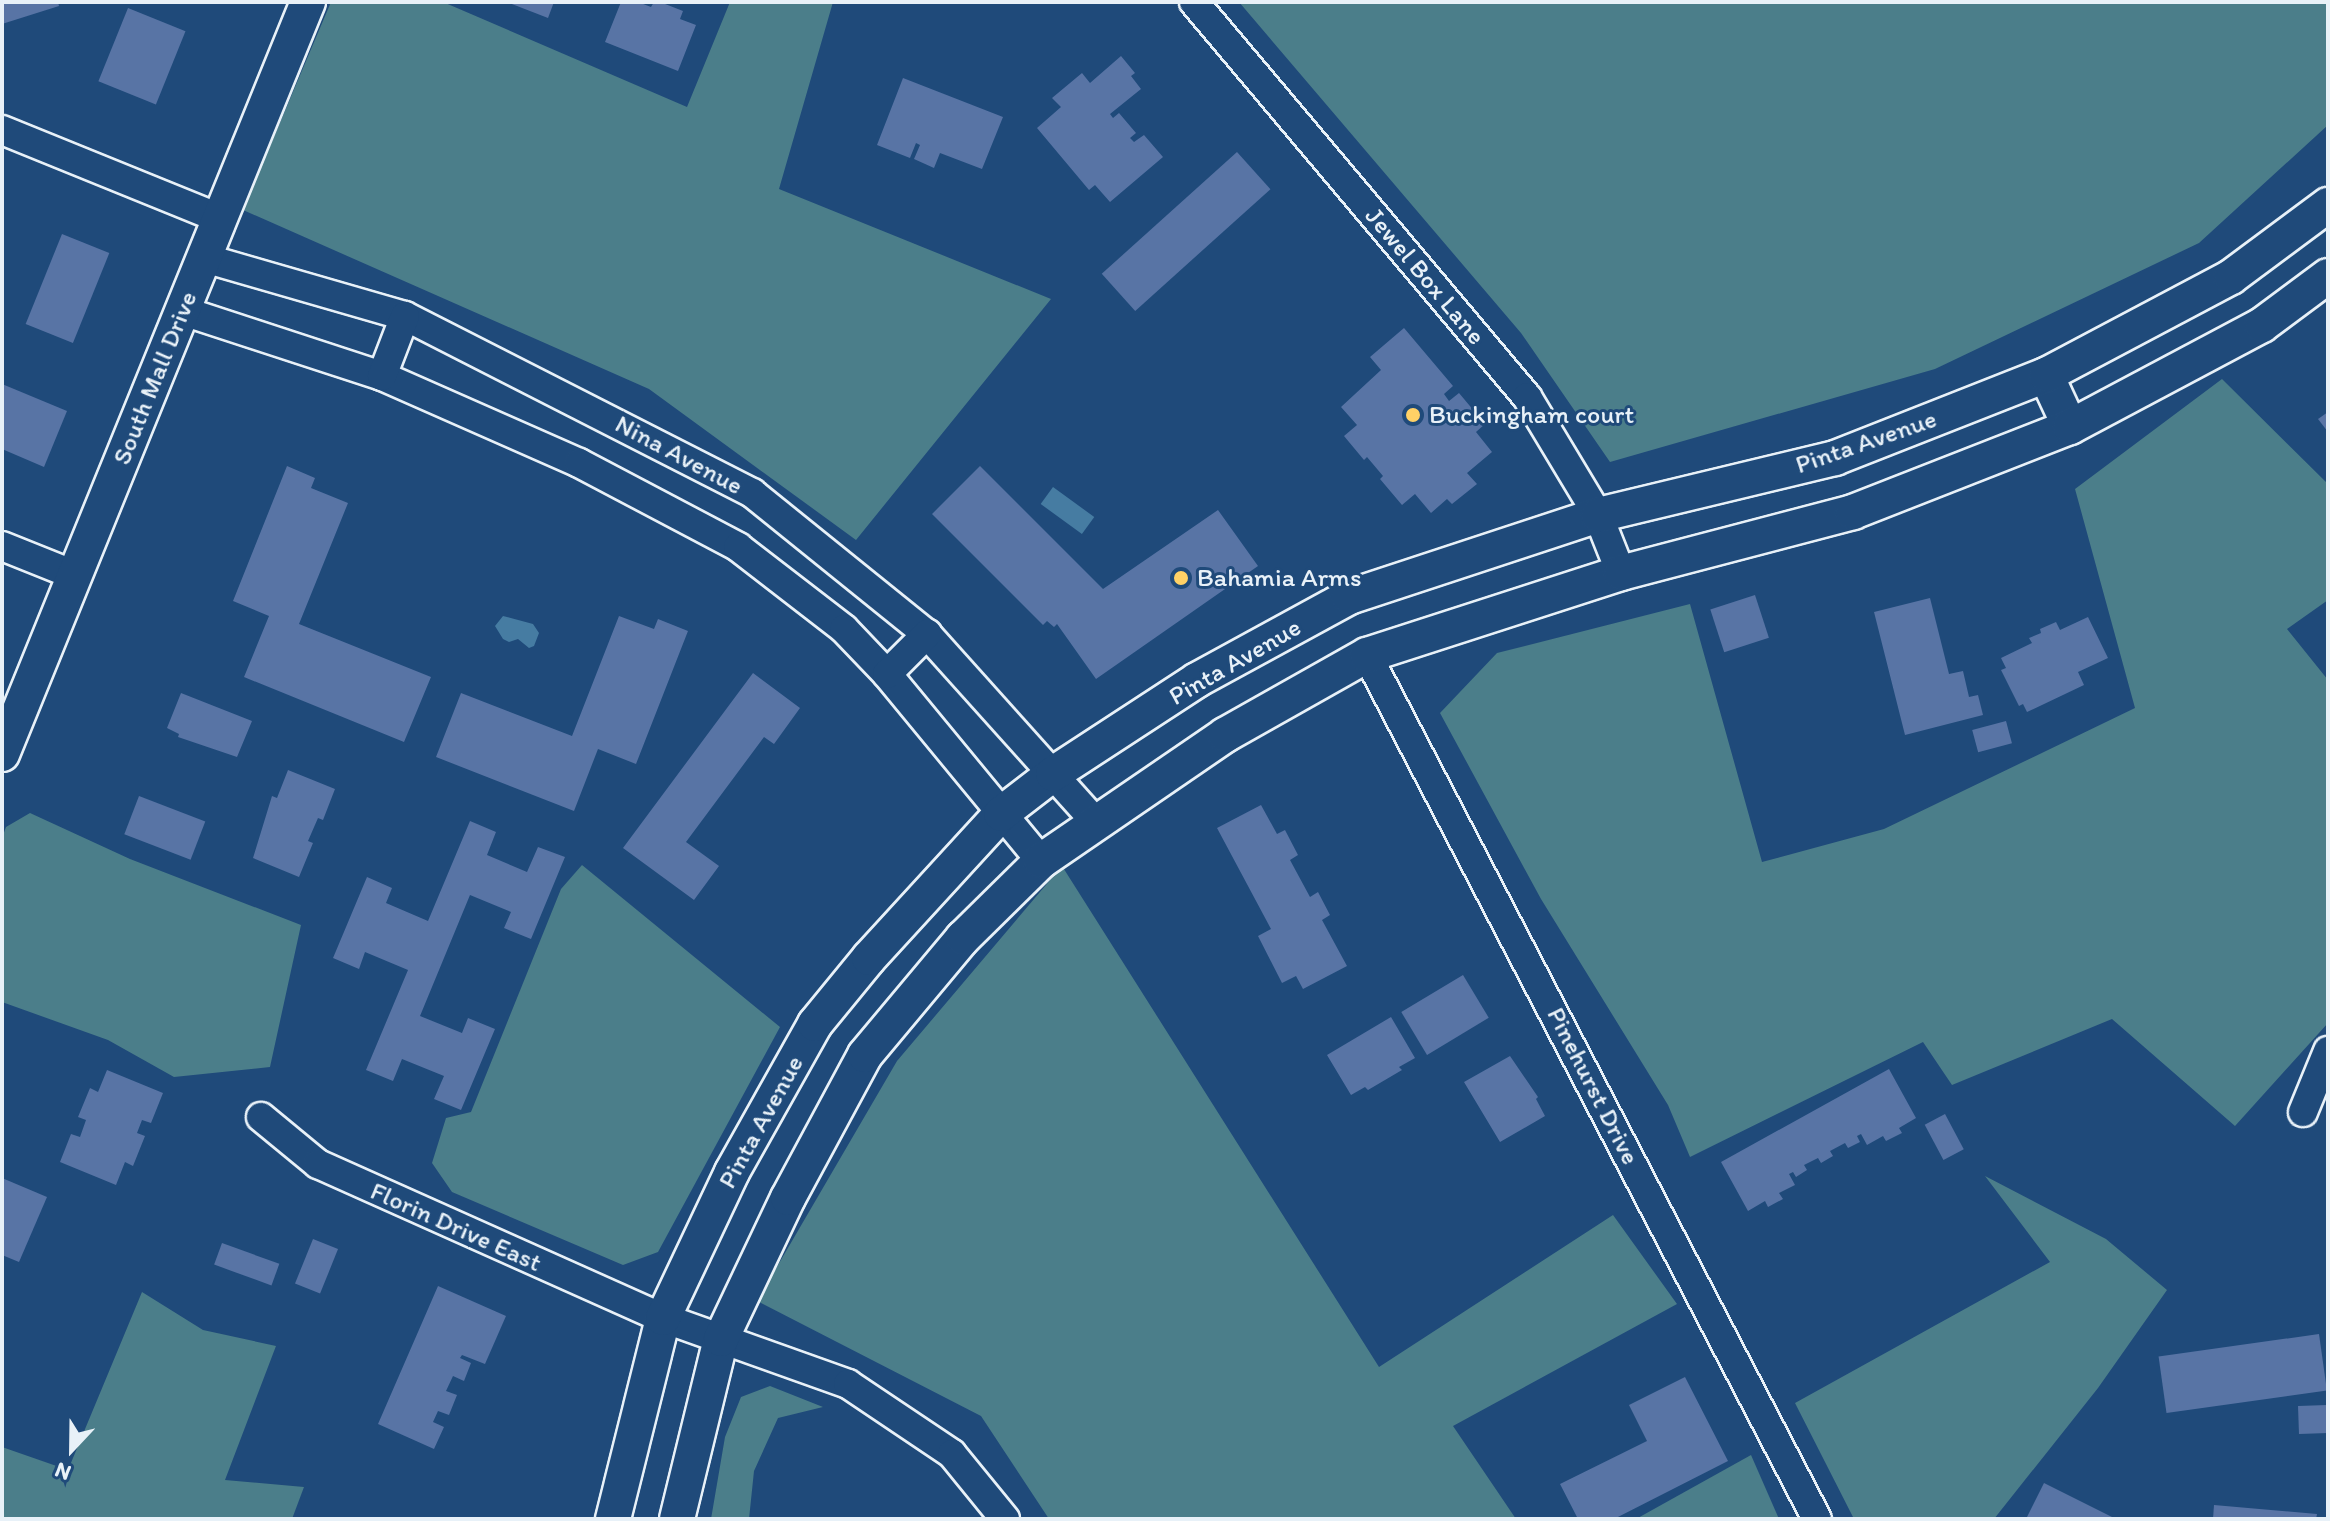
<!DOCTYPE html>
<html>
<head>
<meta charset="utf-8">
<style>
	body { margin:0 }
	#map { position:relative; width:2330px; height:1521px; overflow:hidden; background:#1f4a7a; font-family:Itim,sans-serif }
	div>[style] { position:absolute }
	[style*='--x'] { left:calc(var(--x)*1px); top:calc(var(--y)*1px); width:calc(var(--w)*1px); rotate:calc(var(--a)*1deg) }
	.green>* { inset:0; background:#4b7e8a }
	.water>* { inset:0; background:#467ca2; transform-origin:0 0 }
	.building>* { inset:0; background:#5874a5; transform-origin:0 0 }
	.roads { filter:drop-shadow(2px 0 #e8f1f8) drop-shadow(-2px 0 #e8f1f8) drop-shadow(0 2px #e8f1f8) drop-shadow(0 -2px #e8f1f8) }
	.minor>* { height:28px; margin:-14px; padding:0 14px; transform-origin:14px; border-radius:14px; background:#1f4a7a }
	.tertiary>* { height:34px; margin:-17px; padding:0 17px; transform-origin:17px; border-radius:17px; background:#1f4a7a }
	.dots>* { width:22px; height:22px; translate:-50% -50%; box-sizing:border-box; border:4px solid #1f4a7a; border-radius:50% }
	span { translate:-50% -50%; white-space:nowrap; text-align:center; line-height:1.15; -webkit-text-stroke:6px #1f4a7a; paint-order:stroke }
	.street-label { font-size:26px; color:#e8f1f8 }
	.poi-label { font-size:26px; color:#e8f1f8 }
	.left { translate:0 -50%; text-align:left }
	.frame { position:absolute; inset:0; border:4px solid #e8f1f8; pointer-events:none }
	.north { position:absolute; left:32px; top:1409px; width:80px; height:80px; -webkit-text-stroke:6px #1f4a7a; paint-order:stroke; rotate:202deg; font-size:22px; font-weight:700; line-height:32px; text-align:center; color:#e8f1f8 }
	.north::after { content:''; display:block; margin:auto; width:28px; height:36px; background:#e8f1f8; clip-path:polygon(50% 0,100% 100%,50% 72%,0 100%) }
</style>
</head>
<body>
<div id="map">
	<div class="green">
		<div style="clip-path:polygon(331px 2px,443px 2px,687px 107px,730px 2px,833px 2px,779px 189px,1051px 299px,856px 540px,649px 389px,243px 210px)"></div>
		<div style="clip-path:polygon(1239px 2px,2328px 2px,2328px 125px,2199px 243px,1935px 369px,1610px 462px,1521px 333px)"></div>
		<div style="clip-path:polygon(2222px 379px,2328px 484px,2328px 600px,2287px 629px,2328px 680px,2328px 1023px,2235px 1126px,2112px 1019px,1952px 1085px,1923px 1042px,1690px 1157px,1668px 1105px,1541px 899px,1440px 713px,1497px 653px,1690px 604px,1762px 862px,1884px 829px,2135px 708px,2075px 489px)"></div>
		<div style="clip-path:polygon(30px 813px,130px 859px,301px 925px,270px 1067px,174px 1077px,108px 1040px,2px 1002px,2px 838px,6px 827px)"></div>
		<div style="clip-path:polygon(582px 865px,780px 1027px,658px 1252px,623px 1265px,452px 1192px,432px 1163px,446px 1118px,471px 1112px,561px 889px)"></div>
		<div style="clip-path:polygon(1062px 866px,1379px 1367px,1613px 1215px,1677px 1304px,1453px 1426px,1516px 1519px,1049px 1519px,981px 1416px,757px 1301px,897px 1061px)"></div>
		<div style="clip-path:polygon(1985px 1176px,2106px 1239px,2167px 1290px,2098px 1388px,1994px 1519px,1854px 1519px,1795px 1403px,2050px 1262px)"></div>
		<div style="clip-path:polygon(142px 1292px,203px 1330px,276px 1346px,225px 1480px,304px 1487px,292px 1519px,2px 1519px,2px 1447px,68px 1470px)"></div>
		<div style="clip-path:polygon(770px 1386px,823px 1407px,778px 1418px,754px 1471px,749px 1519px,711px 1519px,725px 1437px,741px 1397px)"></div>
		<div style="clip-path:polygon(1751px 1455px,1779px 1519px,1636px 1519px)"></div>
	</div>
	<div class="water">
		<div style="left:1053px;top:487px;width:51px;height:21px;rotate:36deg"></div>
		<div style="clip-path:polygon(503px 616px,533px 624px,539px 633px,534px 646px,529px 648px,518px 639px,509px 642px,503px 639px,495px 626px)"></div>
	</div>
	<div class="building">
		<div style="clip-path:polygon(2px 2px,58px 2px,59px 6px,2px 24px)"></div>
		<div style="clip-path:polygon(507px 2px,554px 2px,548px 18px)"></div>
		<div style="clip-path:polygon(621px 2px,638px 2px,651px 7px,654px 2px,660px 2px,683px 11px,680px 19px,696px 25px,678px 71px,605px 42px)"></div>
		<div style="left:128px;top:8px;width:62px;height:79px;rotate:22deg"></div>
		<div style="clip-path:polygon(1121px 56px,1135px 73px,1131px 76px,1141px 89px,1110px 114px,1113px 118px,1119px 113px,1136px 133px,1130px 138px,1134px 142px,1144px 135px,1163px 157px,1110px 202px,1095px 185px,1089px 190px,1037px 128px,1061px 107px,1052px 98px,1082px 73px,1090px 83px)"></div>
		<div style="clip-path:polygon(903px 78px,1003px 117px,982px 169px,940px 153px,934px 168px,914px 159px,920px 145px,916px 143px,910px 158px,877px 145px)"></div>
		<div style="left:1237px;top:152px;width:50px;height:182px;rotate:48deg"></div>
		<div style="left:62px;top:234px;width:51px;height:97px;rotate:22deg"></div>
		<div style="clip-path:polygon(1404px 328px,1453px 386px,1444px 394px,1449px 401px,1459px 393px,1485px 424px,1476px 432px,1492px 452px,1467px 473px,1477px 484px,1452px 504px,1447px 499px,1431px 513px,1415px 494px,1402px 505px,1380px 479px,1383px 476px,1367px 457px,1364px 460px,1344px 436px,1357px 425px,1341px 407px,1381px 370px,1370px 357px)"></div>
		<div style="clip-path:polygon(2px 384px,67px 411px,44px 467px,2px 449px)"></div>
		<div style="clip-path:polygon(2328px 412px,2328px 432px,2318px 419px)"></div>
		<div style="clip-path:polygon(287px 466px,315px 478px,311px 488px,348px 503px,299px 624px,431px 677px,404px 742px,244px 677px,269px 616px,233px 601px)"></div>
		<div style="clip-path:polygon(980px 466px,1103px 589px,1218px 510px,1258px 566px,1096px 679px,1057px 624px,1054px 627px,1047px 621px,1043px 625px,932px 514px)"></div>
		<div style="left:1755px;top:595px;width:45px;height:47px;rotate:72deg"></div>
		<div style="clip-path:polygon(1930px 598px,1949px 674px,1963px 671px,1969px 697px,1978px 695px,1983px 715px,1905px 735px,1874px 612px)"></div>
		<div style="clip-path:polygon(619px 616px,654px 629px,658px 619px,688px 631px,636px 764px,598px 749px,574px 811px,436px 757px,461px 693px,572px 736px)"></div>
		<div style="clip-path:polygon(2088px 617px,2108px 658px,2078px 672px,2084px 685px,2027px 712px,2023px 704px,2019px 706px,2001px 670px,2006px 668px,2001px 658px,2032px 643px,2029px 638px,2041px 633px,2040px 629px,2056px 622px,2060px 630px)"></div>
		<div style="clip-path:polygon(753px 673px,800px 708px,774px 744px,764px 737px,686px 842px,719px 866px,694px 900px,623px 848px)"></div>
		<div style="clip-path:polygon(181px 693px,252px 721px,237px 757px,178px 737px,179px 734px,167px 728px)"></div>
		<div style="left:2006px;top:721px;width:23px;height:35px;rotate:75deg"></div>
		<div style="clip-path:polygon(288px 770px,335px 789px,323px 820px,318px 818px,308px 841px,313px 843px,299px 877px,253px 858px,272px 796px,277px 798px)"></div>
		<div style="left:139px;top:796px;width:71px;height:41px;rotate:21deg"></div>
		<div style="clip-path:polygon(1261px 805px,1277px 834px,1285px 830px,1298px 855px,1290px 860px,1310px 897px,1318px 892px,1330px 915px,1322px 920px,1347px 966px,1303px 989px,1296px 976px,1282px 983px,1258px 936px,1271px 929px,1217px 828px)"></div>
		<div style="clip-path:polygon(470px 821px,496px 832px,487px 855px,527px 872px,538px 847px,565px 857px,531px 939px,504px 928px,511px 912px,470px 895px,420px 1016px,462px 1033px,468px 1018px,495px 1029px,461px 1110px,434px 1099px,444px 1076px,402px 1059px,393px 1081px,366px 1070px,408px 970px,365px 952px,359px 969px,333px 958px,367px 877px,392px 888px,386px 903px,428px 921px)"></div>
		<div style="left:1463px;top:975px;width:50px;height:72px;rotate:59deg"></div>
		<div style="clip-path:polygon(1391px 1017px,1415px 1058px,1399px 1067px,1402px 1070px,1368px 1090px,1365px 1087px,1351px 1095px,1327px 1055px)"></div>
		<div style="clip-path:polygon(1510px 1056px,1538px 1097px,1536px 1099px,1545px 1116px,1500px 1142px,1464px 1082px)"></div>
		<div style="clip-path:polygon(1889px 1069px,1916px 1118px,1899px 1128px,1902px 1133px,1886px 1141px,1883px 1136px,1867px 1145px,1861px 1134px,1857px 1136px,1860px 1142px,1848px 1148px,1845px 1143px,1830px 1151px,1833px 1156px,1821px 1163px,1818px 1158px,1804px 1165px,1807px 1170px,1796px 1177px,1793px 1172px,1789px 1174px,1795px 1185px,1779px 1193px,1783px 1199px,1768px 1207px,1765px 1201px,1748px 1211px,1721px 1162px)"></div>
		<div style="clip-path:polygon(107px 1070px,163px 1093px,151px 1123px,142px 1120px,137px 1133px,145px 1136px,133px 1166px,125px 1162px,116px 1185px,60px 1162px,71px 1134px,80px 1137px,86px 1120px,78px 1117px,90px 1088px,98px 1092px)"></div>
		<div style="left:1945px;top:1114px;width:40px;height:23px;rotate:62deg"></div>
		<div style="clip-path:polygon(2px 1178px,47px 1197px,19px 1262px,2px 1255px)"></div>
		<div style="left:313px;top:1239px;width:27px;height:48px;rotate:22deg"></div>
		<div style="left:222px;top:1243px;width:61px;height:23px;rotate:20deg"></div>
		<div style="clip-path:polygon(438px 1286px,506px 1316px,485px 1364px,462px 1355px,460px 1358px,471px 1363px,464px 1381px,453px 1376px,446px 1391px,457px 1395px,449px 1415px,438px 1411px,433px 1422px,444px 1427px,434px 1449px,378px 1424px)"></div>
		<div style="left:2319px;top:1334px;width:57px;height:162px;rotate:82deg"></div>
		<div style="clip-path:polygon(1685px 1377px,1728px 1461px,1614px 1519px,1578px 1519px,1560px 1484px,1647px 1441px,1629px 1405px)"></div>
		<div style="left:2327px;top:1405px;width:28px;height:29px;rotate:88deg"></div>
		<div style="clip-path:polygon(2044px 1483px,2116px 1519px,2026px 1519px)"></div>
		<div style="clip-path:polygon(2214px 1505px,2317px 1514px,2316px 1519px,2213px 1519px)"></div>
	</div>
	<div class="roads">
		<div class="minor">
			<div style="--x:1194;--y:2;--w:517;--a:49.87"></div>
			<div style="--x:1527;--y:397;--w:138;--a:59"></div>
			<div style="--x:1598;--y:515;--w:62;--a:68.4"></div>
			<div style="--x:2;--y:130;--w:236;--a:22.1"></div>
			<div style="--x:204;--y:258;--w:209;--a:16.1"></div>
			<div style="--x:405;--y:316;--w:390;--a:27"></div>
			<div style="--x:752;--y:493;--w:225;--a:38.9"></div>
			<div style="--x:927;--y:634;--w:251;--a:48.1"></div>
			<div style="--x:183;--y:311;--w:209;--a:18.1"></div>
			<div style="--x:382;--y:376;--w:215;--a:23.8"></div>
			<div style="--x:579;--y:463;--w:180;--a:27.8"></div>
			<div style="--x:738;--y:547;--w:134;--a:37.7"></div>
			<div style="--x:844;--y:629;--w:62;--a:46.3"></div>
			<div style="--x:887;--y:674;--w:242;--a:50.5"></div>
			<div style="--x:382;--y:376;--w:64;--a:-69"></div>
			<div style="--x:2;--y:546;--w:78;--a:21.9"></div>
			<div style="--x:1367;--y:655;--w:974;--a:62.49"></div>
			<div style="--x:887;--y:674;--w:57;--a:-45"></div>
			<div style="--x:2303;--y:1112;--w:66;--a:-67.7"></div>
			<div style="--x:261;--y:1117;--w:74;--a:39.5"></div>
			<div style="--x:318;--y:1164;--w:378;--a:24.1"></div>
			<div style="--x:663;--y:1318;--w:196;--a:19.6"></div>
			<div style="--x:848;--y:1384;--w:125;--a:33.9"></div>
			<div style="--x:952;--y:1454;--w:84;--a:50.8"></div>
		</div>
		<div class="tertiary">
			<div style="--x:2046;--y:375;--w:57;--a:65.2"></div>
			<div style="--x:2;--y:754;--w:812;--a:-67.86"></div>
			<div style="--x:613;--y:1519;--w:207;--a:-76"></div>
			<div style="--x:663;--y:1318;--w:161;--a:-64.7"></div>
			<div style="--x:732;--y:1172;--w:170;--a:-60.7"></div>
			<div style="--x:815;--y:1024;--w:85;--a:-50.7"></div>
			<div style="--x:869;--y:958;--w:195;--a:-47.5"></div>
			<div style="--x:1001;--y:814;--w:66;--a:-37.6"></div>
			<div style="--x:1053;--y:774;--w:172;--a:-33.1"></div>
			<div style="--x:1197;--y:680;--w:173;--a:-28.6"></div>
			<div style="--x:1349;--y:597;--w:262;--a:-18.2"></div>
			<div style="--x:1598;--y:515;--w:244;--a:-13.5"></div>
			<div style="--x:1835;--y:458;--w:227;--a:-21.5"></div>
			<div style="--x:2046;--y:375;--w:209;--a:-27.9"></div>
			<div style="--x:2231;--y:277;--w:121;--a:-36.6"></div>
			<div style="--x:677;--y:1519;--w:185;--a:-76.3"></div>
			<div style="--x:721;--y:1339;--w:156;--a:-64.6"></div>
			<div style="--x:788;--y:1198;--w:162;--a:-61.7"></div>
			<div style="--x:865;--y:1055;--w:153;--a:-50.1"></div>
			<div style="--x:963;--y:938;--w:110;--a:-44.6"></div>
			<div style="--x:1041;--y:861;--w:223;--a:-34.4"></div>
			<div style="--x:1225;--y:735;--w:163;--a:-29.4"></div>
			<div style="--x:1367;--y:655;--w:267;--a:-17.9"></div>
			<div style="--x:1621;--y:573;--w:240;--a:-14.7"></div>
			<div style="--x:1853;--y:512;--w:233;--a:-21.4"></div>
			<div style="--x:2070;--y:427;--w:217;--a:-28"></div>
			<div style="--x:2262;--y:325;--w:82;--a:-36.6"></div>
		</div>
	</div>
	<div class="dots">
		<div style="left:1413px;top:415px;background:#ffd166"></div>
		<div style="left:1181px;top:578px;background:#ffd166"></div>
	</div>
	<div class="street-label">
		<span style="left:1425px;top:276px;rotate:50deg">Jewel Box Lane</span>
		<span style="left:155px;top:378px;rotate:-68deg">South Mall Drive</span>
		<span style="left:1866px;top:442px;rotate:-19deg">Pinta Avenue</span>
		<span style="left:679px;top:455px;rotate:28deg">Nina Avenue</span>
		<span style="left:1235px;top:662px;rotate:-30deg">Pinta Avenue</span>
		<span style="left:1593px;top:1086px;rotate:63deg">Pinehurst Drive</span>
		<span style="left:761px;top:1122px;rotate:-61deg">Pinta Avenue</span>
		<span style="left:456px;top:1227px;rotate:24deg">Florin Drive East</span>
	</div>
	<div class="poi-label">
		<span class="left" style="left:1429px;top:415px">Buckingham court</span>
		<span class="left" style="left:1197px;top:578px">Bahamia Arms</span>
	</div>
	<div class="frame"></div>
	<div class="north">N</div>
</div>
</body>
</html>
